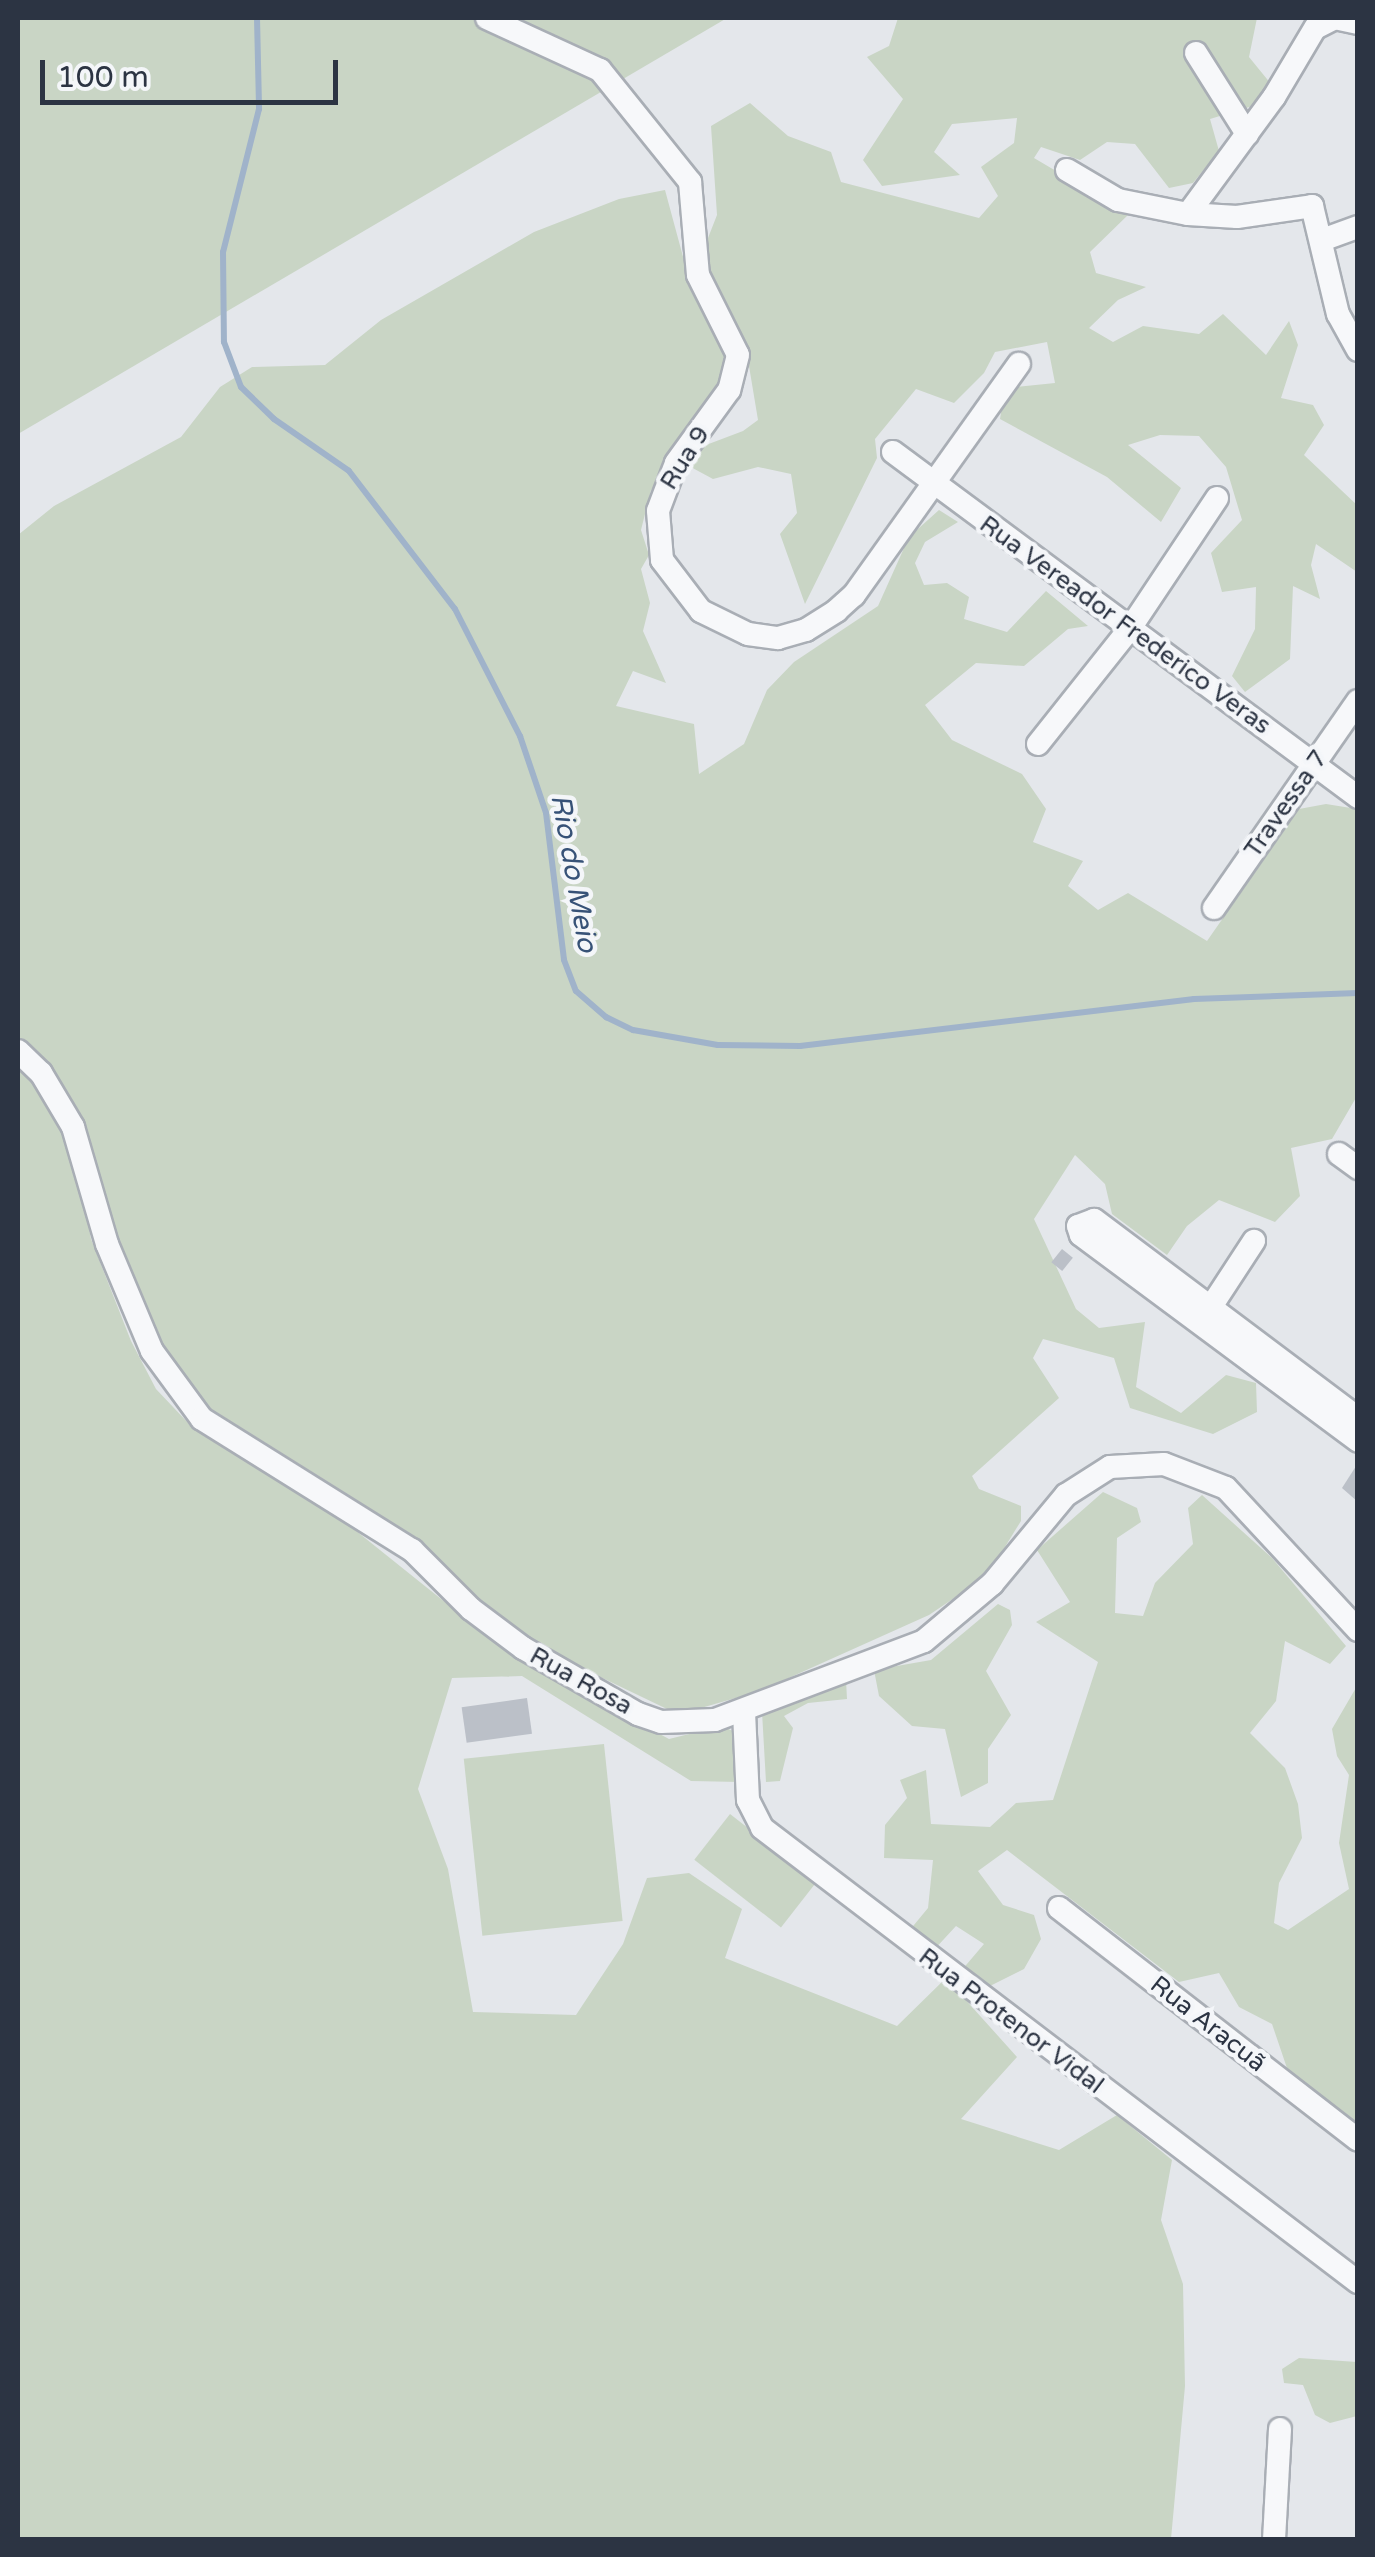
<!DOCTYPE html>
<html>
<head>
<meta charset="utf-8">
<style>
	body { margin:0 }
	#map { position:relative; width:1375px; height:2557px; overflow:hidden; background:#e4e7eb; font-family:"Varela Round",sans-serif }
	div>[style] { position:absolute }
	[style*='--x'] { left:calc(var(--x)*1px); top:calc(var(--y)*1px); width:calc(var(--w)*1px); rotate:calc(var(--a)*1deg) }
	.green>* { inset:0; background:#c9d5c5; transform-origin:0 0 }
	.stream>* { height:6px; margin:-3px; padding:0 3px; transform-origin:3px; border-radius:3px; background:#a0b3ca }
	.building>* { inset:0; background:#bbc0c8; transform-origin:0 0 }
	.roads { filter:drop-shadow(2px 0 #a9aeb5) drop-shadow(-2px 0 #a9aeb5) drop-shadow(0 2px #a9aeb5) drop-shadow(0 -2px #a9aeb5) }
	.minor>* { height:22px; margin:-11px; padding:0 11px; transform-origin:11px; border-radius:11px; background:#f7f8fa }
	span { translate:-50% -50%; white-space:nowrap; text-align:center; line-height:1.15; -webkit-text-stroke:9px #f4f6f9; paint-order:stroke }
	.street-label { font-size:25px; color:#2c3443 }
	.water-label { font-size:28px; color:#375277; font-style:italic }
	.frame { position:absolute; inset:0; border:20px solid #2c3443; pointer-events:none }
	.scale { position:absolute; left:40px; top:60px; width:298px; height:45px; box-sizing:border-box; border:5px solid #2c3443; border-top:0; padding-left:12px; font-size:30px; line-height:35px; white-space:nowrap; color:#2c3443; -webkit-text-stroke:8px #f4f6f9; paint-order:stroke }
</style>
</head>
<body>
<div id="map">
	<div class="green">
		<div style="clip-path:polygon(18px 18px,727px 18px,18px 434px)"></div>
		<div style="clip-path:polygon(898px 18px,1257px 18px,1249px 57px,1271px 84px,1256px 105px,1210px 119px,1219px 151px,1193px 183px,1169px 188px,1135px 144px,1107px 142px,1080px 160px,1041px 147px,1034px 158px,1129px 214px,1090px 252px,1096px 273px,1146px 287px,1118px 300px,1089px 328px,1113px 342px,1143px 326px,1199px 334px,1223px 314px,1266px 355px,1289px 321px,1298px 345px,1281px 398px,1313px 405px,1324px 425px,1304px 455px,1358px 506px,1357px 572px,1316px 544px,1311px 565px,1320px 599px,1293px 586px,1290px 659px,1245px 692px,1232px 676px,1255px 629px,1256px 587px,1222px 592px,1211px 553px,1242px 520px,1226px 467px,1199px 436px,1160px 435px,1128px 445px,1181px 488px,1161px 522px,1107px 477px,1000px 419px,1005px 388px,1055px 383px,1047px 342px,995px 352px,984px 373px,954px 403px,916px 389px,875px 439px,877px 458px,805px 604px,780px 534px,797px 513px,791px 474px,758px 467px,713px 479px,687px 465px,651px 490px,641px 530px,649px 555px,641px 569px,650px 603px,643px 631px,666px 683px,633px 671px,616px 706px,694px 724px,699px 774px,744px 744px,767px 690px,794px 662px,878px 606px,909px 537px,939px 510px,958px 522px,925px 542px,915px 563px,924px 585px,947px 583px,969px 597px,964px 619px,1007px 632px,1046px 591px,1088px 626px,1068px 629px,1024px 666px,976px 663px,925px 705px,952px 740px,1022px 774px,1046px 809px,1033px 842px,1083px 861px,1068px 886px,1098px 910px,1128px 893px,1207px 941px,1299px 809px,1326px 804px,1357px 809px,1357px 1096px,1332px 1139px,1291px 1148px,1300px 1196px,1275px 1222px,1219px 1200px,1187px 1226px,1167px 1255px,1112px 1214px,1105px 1184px,1075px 1155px,1034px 1219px,1076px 1309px,1099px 1328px,1145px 1322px,1136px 1387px,1181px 1413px,1226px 1375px,1256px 1383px,1257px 1412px,1213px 1434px,1130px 1408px,1114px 1358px,1043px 1339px,1033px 1358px,1059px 1398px,972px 1476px,979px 1489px,1021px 1506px,1021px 1521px,987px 1576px,929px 1615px,760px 1691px,694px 1710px,667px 1709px,542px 1649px,492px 1615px,417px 1539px,220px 1422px,159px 1349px,113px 1250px,78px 1112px,80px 1180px,91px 1239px,131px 1341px,156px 1389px,192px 1427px,345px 1522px,496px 1643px,555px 1678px,669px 1739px,722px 1726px,737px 1733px,740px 1782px,691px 1781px,522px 1676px,452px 1678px,418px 1789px,448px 1869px,473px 2012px,576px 2015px,623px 1944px,647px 1878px,689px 1873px,742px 1909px,725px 1958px,897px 2026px,946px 1978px,1017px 2057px,961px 2119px,1059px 2150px,1117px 2115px,1172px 2160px,1161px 2220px,1183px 2284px,1185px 2386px,1171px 2539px,18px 2540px,18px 535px,54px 506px,181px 437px,220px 387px,252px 367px,325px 365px,381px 320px,534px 232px,619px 199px,665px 190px,692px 290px,736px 372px,706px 445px,743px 431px,758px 420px,746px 348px,699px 261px,717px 215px,711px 126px,750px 103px,788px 136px,831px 152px,841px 182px,979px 218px,998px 196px,981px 167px,1014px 143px,1017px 118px,952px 124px,934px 152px,960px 175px,882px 186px,863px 160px,903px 99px,867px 57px,889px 46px)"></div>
		<div style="clip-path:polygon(1103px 1492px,1137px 1508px,1141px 1522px,1117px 1538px,1115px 1613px,1143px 1616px,1155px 1583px,1193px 1544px,1188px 1508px,1202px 1495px,1272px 1558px,1346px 1646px,1330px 1664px,1285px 1641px,1276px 1701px,1250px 1733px,1285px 1768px,1298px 1804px,1302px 1838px,1279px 1883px,1274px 1923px,1288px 1930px,1349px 1889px,1339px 1843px,1349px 1775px,1337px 1756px,1332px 1729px,1357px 1686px,1357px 2123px,1288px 2071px,1272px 2024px,1239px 2007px,1219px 1973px,1179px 1982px,1007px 1850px,978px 1871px,1003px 1905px,1034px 1915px,1041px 1939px,1024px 1969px,988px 1987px,961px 1971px,984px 1944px,956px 1926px,932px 1952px,909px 1931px,928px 1908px,933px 1860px,884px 1858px,885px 1825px,907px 1798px,900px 1780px,926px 1770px,931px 1824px,990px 1827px,1016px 1803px,1053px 1800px,1098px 1662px,1036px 1622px,1070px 1602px,1037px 1550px)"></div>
		<div style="clip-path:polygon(998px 1604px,1010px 1610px,1012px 1625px,986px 1671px,1011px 1715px,988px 1749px,988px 1783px,961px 1797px,945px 1729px,912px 1726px,879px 1696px,874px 1670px,931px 1660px)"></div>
		<div style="clip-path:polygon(846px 1680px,847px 1699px,808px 1703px,784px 1716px,793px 1728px,780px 1781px,766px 1782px,762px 1712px)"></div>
		<div style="left:604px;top:1744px;width:178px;height:141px;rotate:84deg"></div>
		<div style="left:730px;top:1814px;width:110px;height:58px;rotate:38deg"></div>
		<div style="clip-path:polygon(1299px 2358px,1357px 2362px,1357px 2416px,1330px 2423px,1315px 2415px,1303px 2385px,1284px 2383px,1282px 2369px)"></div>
	</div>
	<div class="stream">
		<div style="--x:257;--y:18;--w:91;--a:88.7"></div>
		<div style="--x:259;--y:109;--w:147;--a:104.1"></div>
		<div style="--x:223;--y:252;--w:90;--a:89.4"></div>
		<div style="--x:224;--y:342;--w:48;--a:69.3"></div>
		<div style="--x:241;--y:387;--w:46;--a:44.1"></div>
		<div style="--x:274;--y:419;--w:91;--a:34.7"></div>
		<div style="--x:349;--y:471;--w:174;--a:52.5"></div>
		<div style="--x:455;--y:609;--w:143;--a:62.9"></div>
		<div style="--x:520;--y:736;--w:81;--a:71.3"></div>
		<div style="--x:546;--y:813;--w:148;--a:83"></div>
		<div style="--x:564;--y:960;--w:33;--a:69"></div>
		<div style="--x:576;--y:991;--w:40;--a:41"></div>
		<div style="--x:606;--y:1017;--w:30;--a:26"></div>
		<div style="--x:633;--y:1030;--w:86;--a:10"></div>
		<div style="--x:718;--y:1045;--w:82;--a:0.7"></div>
		<div style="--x:800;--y:1046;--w:397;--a:-6.8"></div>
		<div style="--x:1194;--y:999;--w:164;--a:-2.1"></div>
	</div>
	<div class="building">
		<div style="left:1062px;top:1249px;width:14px;height:17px;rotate:39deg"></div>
		<div style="clip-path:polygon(1358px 1463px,1358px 1502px,1342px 1488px)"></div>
		<div style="left:527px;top:1698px;width:36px;height:66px;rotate:82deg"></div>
	</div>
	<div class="roads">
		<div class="minor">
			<div style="--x:487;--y:18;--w:124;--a:24.7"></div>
			<div style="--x:600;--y:70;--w:144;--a:51.2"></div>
			<div style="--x:690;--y:182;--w:93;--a:85.1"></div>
			<div style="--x:698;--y:275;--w:89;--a:63.4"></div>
			<div style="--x:738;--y:355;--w:36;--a:104"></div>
			<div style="--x:729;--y:390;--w:90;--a:126"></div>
			<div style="--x:676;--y:463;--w:51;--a:110.6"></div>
			<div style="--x:658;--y:511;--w:49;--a:85.3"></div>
			<div style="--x:662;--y:560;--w:64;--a:52.6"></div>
			<div style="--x:701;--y:611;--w:52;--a:26.1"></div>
			<div style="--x:748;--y:634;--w:30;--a:8"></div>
			<div style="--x:778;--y:638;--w:29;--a:-16"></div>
			<div style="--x:806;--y:630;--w:36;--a:-32"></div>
			<div style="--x:836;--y:611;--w:24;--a:-42"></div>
			<div style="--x:854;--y:595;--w:284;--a:-54.5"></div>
			<div style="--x:1358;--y:23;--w:24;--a:-168"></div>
			<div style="--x:1335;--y:18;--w:22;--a:153"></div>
			<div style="--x:1315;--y:28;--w:80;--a:120.7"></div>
			<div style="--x:1274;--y:97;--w:145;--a:126.3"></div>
			<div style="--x:1188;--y:214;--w:49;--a:3.5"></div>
			<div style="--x:1237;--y:217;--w:76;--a:-8.3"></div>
			<div style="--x:1312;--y:206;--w:111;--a:76.5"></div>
			<div style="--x:1338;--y:314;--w:41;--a:60.9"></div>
			<div style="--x:1196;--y:53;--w:96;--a:57.8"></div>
			<div style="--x:1067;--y:170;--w:59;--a:30.5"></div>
			<div style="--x:1118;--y:200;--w:71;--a:11.3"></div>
			<div style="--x:1322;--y:240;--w:38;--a:-20"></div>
			<div style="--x:893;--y:452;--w:579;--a:36.57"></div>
			<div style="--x:1038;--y:744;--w:149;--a:-51.5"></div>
			<div style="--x:1131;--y:627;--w:155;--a:-56.3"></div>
			<div style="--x:1214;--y:908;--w:252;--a:-55.2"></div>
			<div style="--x:18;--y:1051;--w:32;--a:44"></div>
			<div style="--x:41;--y:1073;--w:63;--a:59.3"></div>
			<div style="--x:73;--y:1127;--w:122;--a:73.8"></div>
			<div style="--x:107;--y:1244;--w:116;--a:67.2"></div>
			<div style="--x:152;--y:1351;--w:84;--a:53.7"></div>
			<div style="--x:202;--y:1419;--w:248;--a:32"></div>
			<div style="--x:412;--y:1550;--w:83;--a:45"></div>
			<div style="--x:471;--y:1609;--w:65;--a:36.9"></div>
			<div style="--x:523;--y:1648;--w:133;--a:29.9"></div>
			<div style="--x:638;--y:1714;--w:24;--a:19"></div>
			<div style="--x:661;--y:1722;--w:54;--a:-2.1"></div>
			<div style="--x:715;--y:1720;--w:223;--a:-20.7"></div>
			<div style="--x:924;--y:1641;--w:89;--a:-40"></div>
			<div style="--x:992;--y:1584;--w:116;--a:-50.3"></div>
			<div style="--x:1066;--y:1495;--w:52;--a:-32.5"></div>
			<div style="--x:1110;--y:1467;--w:54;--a:-3.2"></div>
			<div style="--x:1164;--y:1464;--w:66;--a:21.2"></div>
			<div style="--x:1226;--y:1488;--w:194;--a:47.1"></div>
			<div style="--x:1339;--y:1154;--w:24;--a:36"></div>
			<div style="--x:1201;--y:1322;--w:97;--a:-56.8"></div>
			<div style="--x:1358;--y:1418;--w:330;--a:-143.1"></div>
			<div style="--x:1094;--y:1220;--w:17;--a:159"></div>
			<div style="--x:1078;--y:1226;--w:9;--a:72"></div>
			<div style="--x:1081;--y:1235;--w:345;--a:36.6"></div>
			<div style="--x:744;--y:1712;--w:88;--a:87.4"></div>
			<div style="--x:748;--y:1800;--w:31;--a:63"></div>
			<div style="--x:762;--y:1828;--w:749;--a:37.3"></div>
			<div style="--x:1059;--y:1908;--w:378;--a:37.8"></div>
			<div style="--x:1274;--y:2540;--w:111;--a:-86.9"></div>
		</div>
	</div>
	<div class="street-label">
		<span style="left:685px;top:458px;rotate:-58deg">Rua 9</span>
		<span style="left:1125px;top:625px;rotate:36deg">Rua Vereador Frederico Veras</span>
		<span style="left:1286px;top:804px;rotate:-55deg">Travessa 7</span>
		<span style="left:581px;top:1681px;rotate:29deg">Rua Rosa</span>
		<span style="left:1011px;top:2021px;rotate:37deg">Rua Protenor Vidal</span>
		<span style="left:1208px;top:2024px;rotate:38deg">Rua Aracuã</span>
	</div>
	<div class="water-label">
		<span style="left:574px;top:873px;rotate:80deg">Rio do Meio</span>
	</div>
	<div class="frame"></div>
	<div class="scale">100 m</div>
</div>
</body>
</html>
